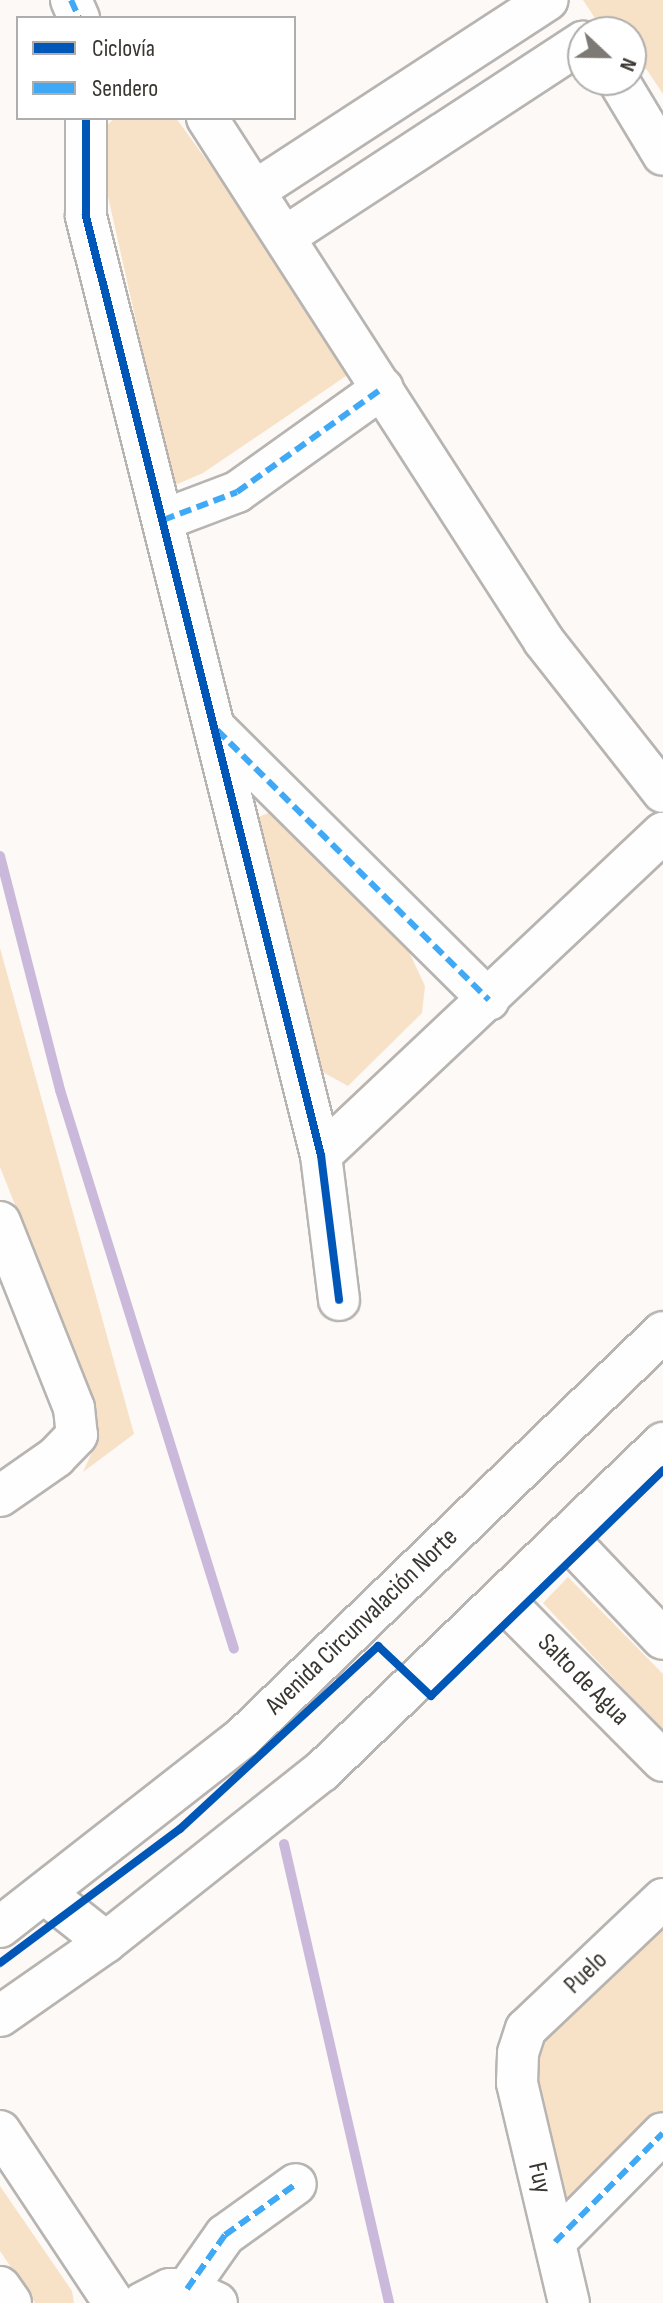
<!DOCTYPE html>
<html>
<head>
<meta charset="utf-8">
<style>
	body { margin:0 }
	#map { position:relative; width:663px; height:2303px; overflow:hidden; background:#fcf9f6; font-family:"Sofia Sans Condensed",sans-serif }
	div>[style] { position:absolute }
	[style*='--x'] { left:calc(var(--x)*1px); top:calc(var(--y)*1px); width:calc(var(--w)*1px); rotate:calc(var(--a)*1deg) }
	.green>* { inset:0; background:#f8e2c7 }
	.stream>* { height:10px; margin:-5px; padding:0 5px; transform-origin:5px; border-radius:5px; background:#cbb9dc }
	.roads { filter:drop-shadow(2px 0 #b7b4b1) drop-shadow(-2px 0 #b7b4b1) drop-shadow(0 2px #b7b4b1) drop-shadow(0 -2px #b7b4b1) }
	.minor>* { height:40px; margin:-20px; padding:0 20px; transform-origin:20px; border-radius:20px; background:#fffefe }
	.quiet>* { height:6px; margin-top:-3px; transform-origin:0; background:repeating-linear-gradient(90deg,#3fa9f5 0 12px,transparent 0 18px) }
	.cycleway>* { height:8px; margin:-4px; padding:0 4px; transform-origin:4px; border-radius:4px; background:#0057b8 }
	span { translate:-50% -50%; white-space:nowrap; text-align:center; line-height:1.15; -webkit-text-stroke:8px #fff; paint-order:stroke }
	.street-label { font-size:26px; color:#393530 }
	.legend { position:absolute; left:16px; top:16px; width:280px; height:104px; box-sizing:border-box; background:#fff; border:2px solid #b0aeac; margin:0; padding:10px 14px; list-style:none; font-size:24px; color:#393530 }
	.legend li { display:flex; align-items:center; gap:16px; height:40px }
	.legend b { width:40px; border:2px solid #b0aeac }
	.north { position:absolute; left:567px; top:16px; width:80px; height:80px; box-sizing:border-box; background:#fff; border:2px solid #b0aeac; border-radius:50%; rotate:112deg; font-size:22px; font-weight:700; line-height:32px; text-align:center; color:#393530 }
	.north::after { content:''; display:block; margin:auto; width:28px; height:36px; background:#7d7a75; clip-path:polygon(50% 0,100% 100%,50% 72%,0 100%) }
</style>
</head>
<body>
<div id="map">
	<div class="green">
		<div style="clip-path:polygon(583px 0,663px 0,663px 94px,647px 70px,631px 59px,631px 32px,604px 32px)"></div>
		<div style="clip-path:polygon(115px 118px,176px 118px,345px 351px,349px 374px,203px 473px,173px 486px,105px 183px,107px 125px)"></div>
		<div style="clip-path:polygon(278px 809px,402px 937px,425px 986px,422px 1013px,348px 1086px,319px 1070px,256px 818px)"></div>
		<div style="clip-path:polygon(0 948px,134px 1434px,83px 1472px,98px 1439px,96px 1408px,0 1167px)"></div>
		<div style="clip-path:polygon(568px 1577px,663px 1674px,663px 1731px,543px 1603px)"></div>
		<div style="clip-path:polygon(663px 1923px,663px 2111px,568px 2206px,535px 2070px,536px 2044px)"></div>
		<div style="clip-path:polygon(0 2186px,72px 2291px,74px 2303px,35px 2303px,0 2251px)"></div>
	</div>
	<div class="stream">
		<div style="--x:0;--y:856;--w:242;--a:75.6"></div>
		<div style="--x:60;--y:1090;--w:585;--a:72.71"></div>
		<div style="--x:284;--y:1844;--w:471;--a:77.1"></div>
	</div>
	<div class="roads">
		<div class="minor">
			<div style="--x:71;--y:0;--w:20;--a:66"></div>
			<div style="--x:618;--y:80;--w:87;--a:59"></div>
			<div style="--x:86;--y:118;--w:98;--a:90"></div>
			<div style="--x:86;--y:216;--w:968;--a:75.95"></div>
			<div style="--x:321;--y:1155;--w:146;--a:82.9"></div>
			<div style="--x:207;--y:118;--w:622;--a:57.2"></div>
			<div style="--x:544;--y:641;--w:192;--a:51.8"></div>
			<div style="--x:256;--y:190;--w:348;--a:-33.1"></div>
			<div style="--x:286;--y:236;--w:355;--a:-33.2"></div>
			<div style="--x:163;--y:520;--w:79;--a:-20.7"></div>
			<div style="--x:237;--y:492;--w:179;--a:-35.5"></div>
			<div style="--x:217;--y:730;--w:383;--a:44.8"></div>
			<div style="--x:321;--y:1155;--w:470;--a:-43.3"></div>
			<div style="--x:0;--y:1222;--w:200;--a:68.3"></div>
			<div style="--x:74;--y:1408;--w:27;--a:84"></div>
			<div style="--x:77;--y:1435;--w:30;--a:134"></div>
			<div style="--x:56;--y:1457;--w:68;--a:145.1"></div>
			<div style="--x:567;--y:1538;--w:139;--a:46.5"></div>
			<div style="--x:502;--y:1599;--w:228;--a:45.2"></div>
			<div style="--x:44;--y:1893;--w:79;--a:38.3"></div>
			<div style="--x:0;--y:1927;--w:308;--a:-38"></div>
			<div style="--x:243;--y:1737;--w:583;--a:-43.96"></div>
			<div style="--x:0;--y:2016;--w:129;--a:-34.9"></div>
			<div style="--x:106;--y:1942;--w:275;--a:-38.4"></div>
			<div style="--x:322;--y:1771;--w:473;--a:-43.9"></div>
			<div style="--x:0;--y:2131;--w:206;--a:56.5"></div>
			<div style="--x:555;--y:2242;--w:153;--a:-45.3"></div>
			<div style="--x:0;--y:2287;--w:19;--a:55"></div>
			<div style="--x:187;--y:2289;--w:66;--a:-54.9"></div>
			<div style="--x:225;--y:2235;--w:87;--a:-35.7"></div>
			<div style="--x:142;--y:2303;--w:31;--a:-27"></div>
			<div style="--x:170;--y:2289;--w:17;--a:0"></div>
			<div style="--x:187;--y:2289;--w:33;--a:25"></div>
			<div style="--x:569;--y:2303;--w:226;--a:-103.3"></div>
			<div style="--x:517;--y:2083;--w:30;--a:-88"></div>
			<div style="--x:518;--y:2053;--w:25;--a:-72"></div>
			<div style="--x:526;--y:2029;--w:189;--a:-43.5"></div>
		</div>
	</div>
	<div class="quiet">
		<div style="--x:71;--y:0;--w:20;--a:66"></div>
		<div style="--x:163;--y:520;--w:79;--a:-20.7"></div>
		<div style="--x:237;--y:492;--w:179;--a:-35.5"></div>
		<div style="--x:217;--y:730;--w:383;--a:44.8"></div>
		<div style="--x:555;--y:2242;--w:153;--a:-45.3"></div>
		<div style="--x:187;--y:2289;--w:66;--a:-54.9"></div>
		<div style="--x:225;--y:2235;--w:87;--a:-35.7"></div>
	</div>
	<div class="cycleway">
		<div style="--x:86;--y:118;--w:98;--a:90"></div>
		<div style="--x:86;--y:216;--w:968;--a:75.95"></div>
		<div style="--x:321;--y:1155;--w:146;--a:82.9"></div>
		<div style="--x:0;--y:1963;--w:224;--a:-36.7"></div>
		<div style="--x:180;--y:1829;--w:270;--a:-42.7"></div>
		<div style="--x:378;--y:1646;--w:73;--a:43.3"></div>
		<div style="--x:431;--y:1696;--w:324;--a:-44.2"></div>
	</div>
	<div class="street-label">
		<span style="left:362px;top:1622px;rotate:-44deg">Avenida Circunvalación Norte</span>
		<span style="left:583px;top:1680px;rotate:45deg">Salto de Agua</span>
		<span style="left:586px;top:1973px;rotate:-44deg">Puelo</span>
		<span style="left:539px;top:2178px;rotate:77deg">Fuy</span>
	</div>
	<ul class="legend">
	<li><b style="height:10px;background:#0057b8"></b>Ciclovía</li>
	<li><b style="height:10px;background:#3fa9f5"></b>Sendero</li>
	</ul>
	<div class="north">N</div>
</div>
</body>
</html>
